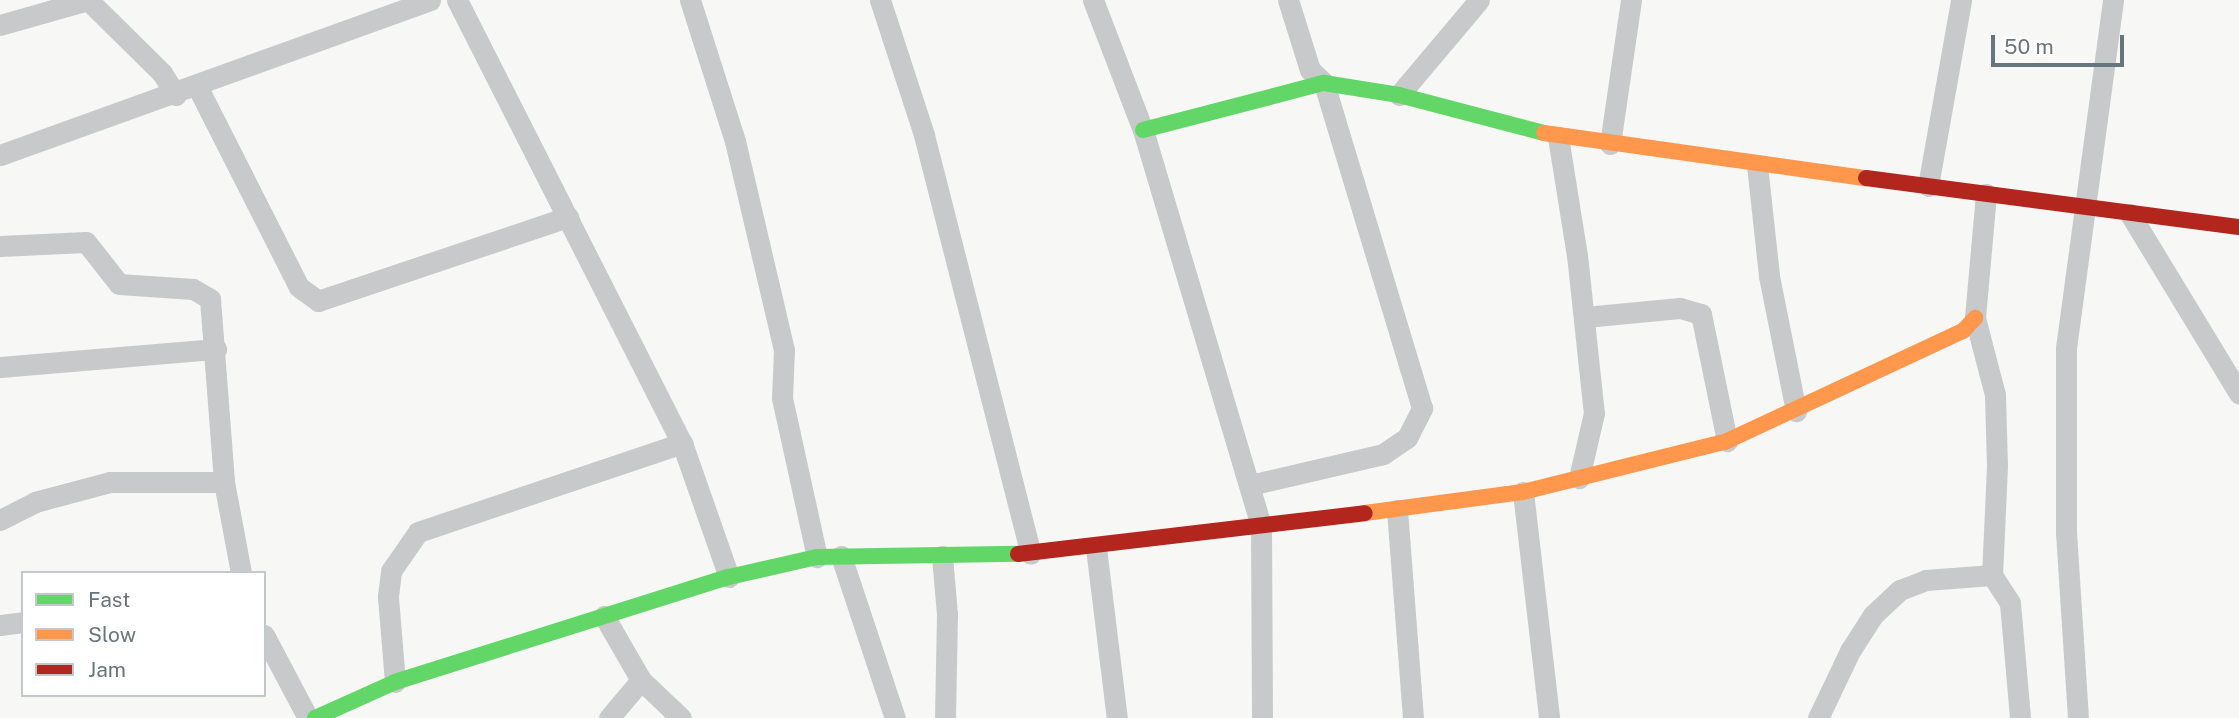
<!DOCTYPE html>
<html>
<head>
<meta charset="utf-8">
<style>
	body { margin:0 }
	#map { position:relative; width:2239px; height:718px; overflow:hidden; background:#f7f7f6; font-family:"Public Sans",sans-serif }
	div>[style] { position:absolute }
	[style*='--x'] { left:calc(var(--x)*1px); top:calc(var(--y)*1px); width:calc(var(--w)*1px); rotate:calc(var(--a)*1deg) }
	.street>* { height:21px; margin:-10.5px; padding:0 10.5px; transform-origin:10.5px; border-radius:10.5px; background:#c7c9ca }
	.fast>* { height:16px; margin:-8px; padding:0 8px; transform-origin:8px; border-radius:8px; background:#63d668 }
	.slow>* { height:16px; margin:-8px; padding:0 8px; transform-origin:8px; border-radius:8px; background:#ff974d }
	.jam>* { height:16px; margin:-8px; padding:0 8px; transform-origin:8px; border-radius:8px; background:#b3261e }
	span { translate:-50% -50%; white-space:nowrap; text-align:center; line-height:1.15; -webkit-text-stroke:7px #fff; paint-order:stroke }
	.legend { position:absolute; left:21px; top:571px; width:245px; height:126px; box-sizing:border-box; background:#fff; border:2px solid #c2c8cb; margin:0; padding:9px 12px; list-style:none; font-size:21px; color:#66767c }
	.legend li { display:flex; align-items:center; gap:14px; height:35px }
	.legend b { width:35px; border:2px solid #c2c8cb }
	.scale { position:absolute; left:1991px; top:35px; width:133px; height:32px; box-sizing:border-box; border:4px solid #66767c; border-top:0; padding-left:9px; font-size:21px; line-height:24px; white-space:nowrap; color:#66767c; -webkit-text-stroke:5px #fff; paint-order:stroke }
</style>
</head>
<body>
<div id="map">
	<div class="street">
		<div style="--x:88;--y:0;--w:104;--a:44.6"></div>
		<div style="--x:162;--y:73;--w:26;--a:58"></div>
		<div style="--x:457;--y:0;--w:497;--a:63.1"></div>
		<div style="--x:682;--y:443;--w:142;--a:70.7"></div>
		<div style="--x:690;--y:0;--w:148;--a:72.3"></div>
		<div style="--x:735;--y:141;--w:215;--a:76.8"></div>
		<div style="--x:784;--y:350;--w:48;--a:92.4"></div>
		<div style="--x:782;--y:398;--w:163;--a:77.6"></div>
		<div style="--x:880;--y:0;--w:142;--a:71.9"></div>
		<div style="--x:924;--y:135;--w:432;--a:75.7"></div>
		<div style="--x:1093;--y:0;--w:139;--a:69"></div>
		<div style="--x:1143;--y:130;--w:414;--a:73.4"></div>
		<div style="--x:1261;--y:527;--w:191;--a:89.7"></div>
		<div style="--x:0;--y:25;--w:91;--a:-15.9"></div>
		<div style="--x:197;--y:86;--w:225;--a:63.1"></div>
		<div style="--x:299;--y:287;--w:24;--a:36"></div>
		<div style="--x:318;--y:301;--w:264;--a:-18.6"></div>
		<div style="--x:1399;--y:95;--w:124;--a:-49.9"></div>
		<div style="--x:1558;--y:137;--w:120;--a:80.9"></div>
		<div style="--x:1577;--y:255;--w:159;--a:83.9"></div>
		<div style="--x:1594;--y:413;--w:67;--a:103"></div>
		<div style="--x:1610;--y:144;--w:146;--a:-81.7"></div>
		<div style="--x:0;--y:155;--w:457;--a:-19.8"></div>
		<div style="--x:1757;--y:165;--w:112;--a:83.8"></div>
		<div style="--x:1769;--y:276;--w:138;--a:78.7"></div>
		<div style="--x:1928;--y:186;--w:189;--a:-79.9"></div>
		<div style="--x:1986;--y:194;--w:124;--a:95.1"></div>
		<div style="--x:1975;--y:318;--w:80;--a:75.4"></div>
		<div style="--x:1995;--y:395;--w:71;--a:88.4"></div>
		<div style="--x:1997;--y:466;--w:109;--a:92.6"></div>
		<div style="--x:1992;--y:575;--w:33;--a:57"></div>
		<div style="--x:2010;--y:603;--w:115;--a:85"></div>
		<div style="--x:2130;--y:214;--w:210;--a:58.7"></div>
		<div style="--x:0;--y:246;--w:86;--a:-2.7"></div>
		<div style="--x:86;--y:242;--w:53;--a:51.8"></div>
		<div style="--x:119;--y:284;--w:74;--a:3.9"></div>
		<div style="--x:193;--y:289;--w:20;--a:30"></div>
		<div style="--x:210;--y:299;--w:184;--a:85.6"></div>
		<div style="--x:224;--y:482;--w:93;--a:79.4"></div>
		<div style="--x:1585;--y:317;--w:95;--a:-5.4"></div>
		<div style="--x:1680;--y:308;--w:22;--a:16"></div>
		<div style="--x:1701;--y:314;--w:130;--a:78.4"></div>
		<div style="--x:0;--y:367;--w:217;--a:-4.8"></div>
		<div style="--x:1250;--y:485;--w:137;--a:-13.1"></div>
		<div style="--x:1383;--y:454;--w:29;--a:-34"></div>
		<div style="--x:1407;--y:438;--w:34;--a:-63"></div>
		<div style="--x:1422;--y:408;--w:339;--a:-106.8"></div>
		<div style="--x:1324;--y:83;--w:19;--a:-137"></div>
		<div style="--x:1310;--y:70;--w:73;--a:-107.4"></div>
		<div style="--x:1523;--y:492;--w:227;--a:83.4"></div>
		<div style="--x:1397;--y:510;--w:209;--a:85.6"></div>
		<div style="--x:0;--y:520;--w:39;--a:-27"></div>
		<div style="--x:35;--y:502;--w:78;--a:-14.9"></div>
		<div style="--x:110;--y:482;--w:114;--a:0"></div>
		<div style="--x:1096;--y:548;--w:171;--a:83"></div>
		<div style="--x:841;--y:556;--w:171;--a:71.6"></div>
		<div style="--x:942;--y:556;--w:58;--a:85.1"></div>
		<div style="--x:947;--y:614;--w:104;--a:91.1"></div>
		<div style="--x:604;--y:616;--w:74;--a:60"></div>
		<div style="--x:641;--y:680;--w:55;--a:43.5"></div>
		<div style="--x:0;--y:625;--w:23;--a:-7"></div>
		<div style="--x:264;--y:635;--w:94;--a:62.1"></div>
		<div style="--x:395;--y:682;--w:86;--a:-94.7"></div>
		<div style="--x:388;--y:596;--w:25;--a:-83"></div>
		<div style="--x:391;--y:571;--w:47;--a:-55.3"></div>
		<div style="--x:418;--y:532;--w:279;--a:-18.6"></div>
		<div style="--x:609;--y:718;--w:50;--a:-49.9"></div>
		<div style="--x:1818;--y:718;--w:74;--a:-64.5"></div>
		<div style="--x:1850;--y:651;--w:43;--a:-57.4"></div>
		<div style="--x:1873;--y:615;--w:37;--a:-43"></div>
		<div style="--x:1900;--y:590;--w:28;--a:-21"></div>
		<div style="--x:1926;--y:580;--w:66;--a:-4.3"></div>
		<div style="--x:2078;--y:718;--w:185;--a:-93.7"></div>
		<div style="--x:2066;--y:533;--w:185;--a:-90"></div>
		<div style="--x:2066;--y:348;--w:351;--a:-82.3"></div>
	</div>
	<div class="fast">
		<div style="--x:1143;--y:130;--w:187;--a:-14.6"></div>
		<div style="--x:1324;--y:83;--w:76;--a:9.1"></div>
		<div style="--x:1399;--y:95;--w:150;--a:14.7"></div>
		<div style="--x:315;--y:718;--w:88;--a:-24.2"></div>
		<div style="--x:395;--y:682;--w:350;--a:-17.5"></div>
		<div style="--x:729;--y:577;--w:90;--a:-12.8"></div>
		<div style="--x:817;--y:557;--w:201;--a:-0.9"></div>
	</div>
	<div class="slow">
		<div style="--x:1544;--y:133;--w:325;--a:8"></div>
		<div style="--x:1365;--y:513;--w:159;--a:-7.6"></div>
		<div style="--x:1523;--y:492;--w:210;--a:-14"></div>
		<div style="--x:1727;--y:441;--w:260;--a:-25"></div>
		<div style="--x:1963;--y:331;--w:18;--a:-47"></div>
	</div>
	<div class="jam">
		<div style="--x:1866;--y:178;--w:376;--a:7.5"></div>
		<div style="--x:1018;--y:554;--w:349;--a:-6.7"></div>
	</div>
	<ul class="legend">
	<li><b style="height:9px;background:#63d668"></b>Fast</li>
	<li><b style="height:9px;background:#ff974d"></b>Slow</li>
	<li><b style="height:9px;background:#b3261e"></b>Jam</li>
	</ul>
	<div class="scale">50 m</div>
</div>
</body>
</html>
